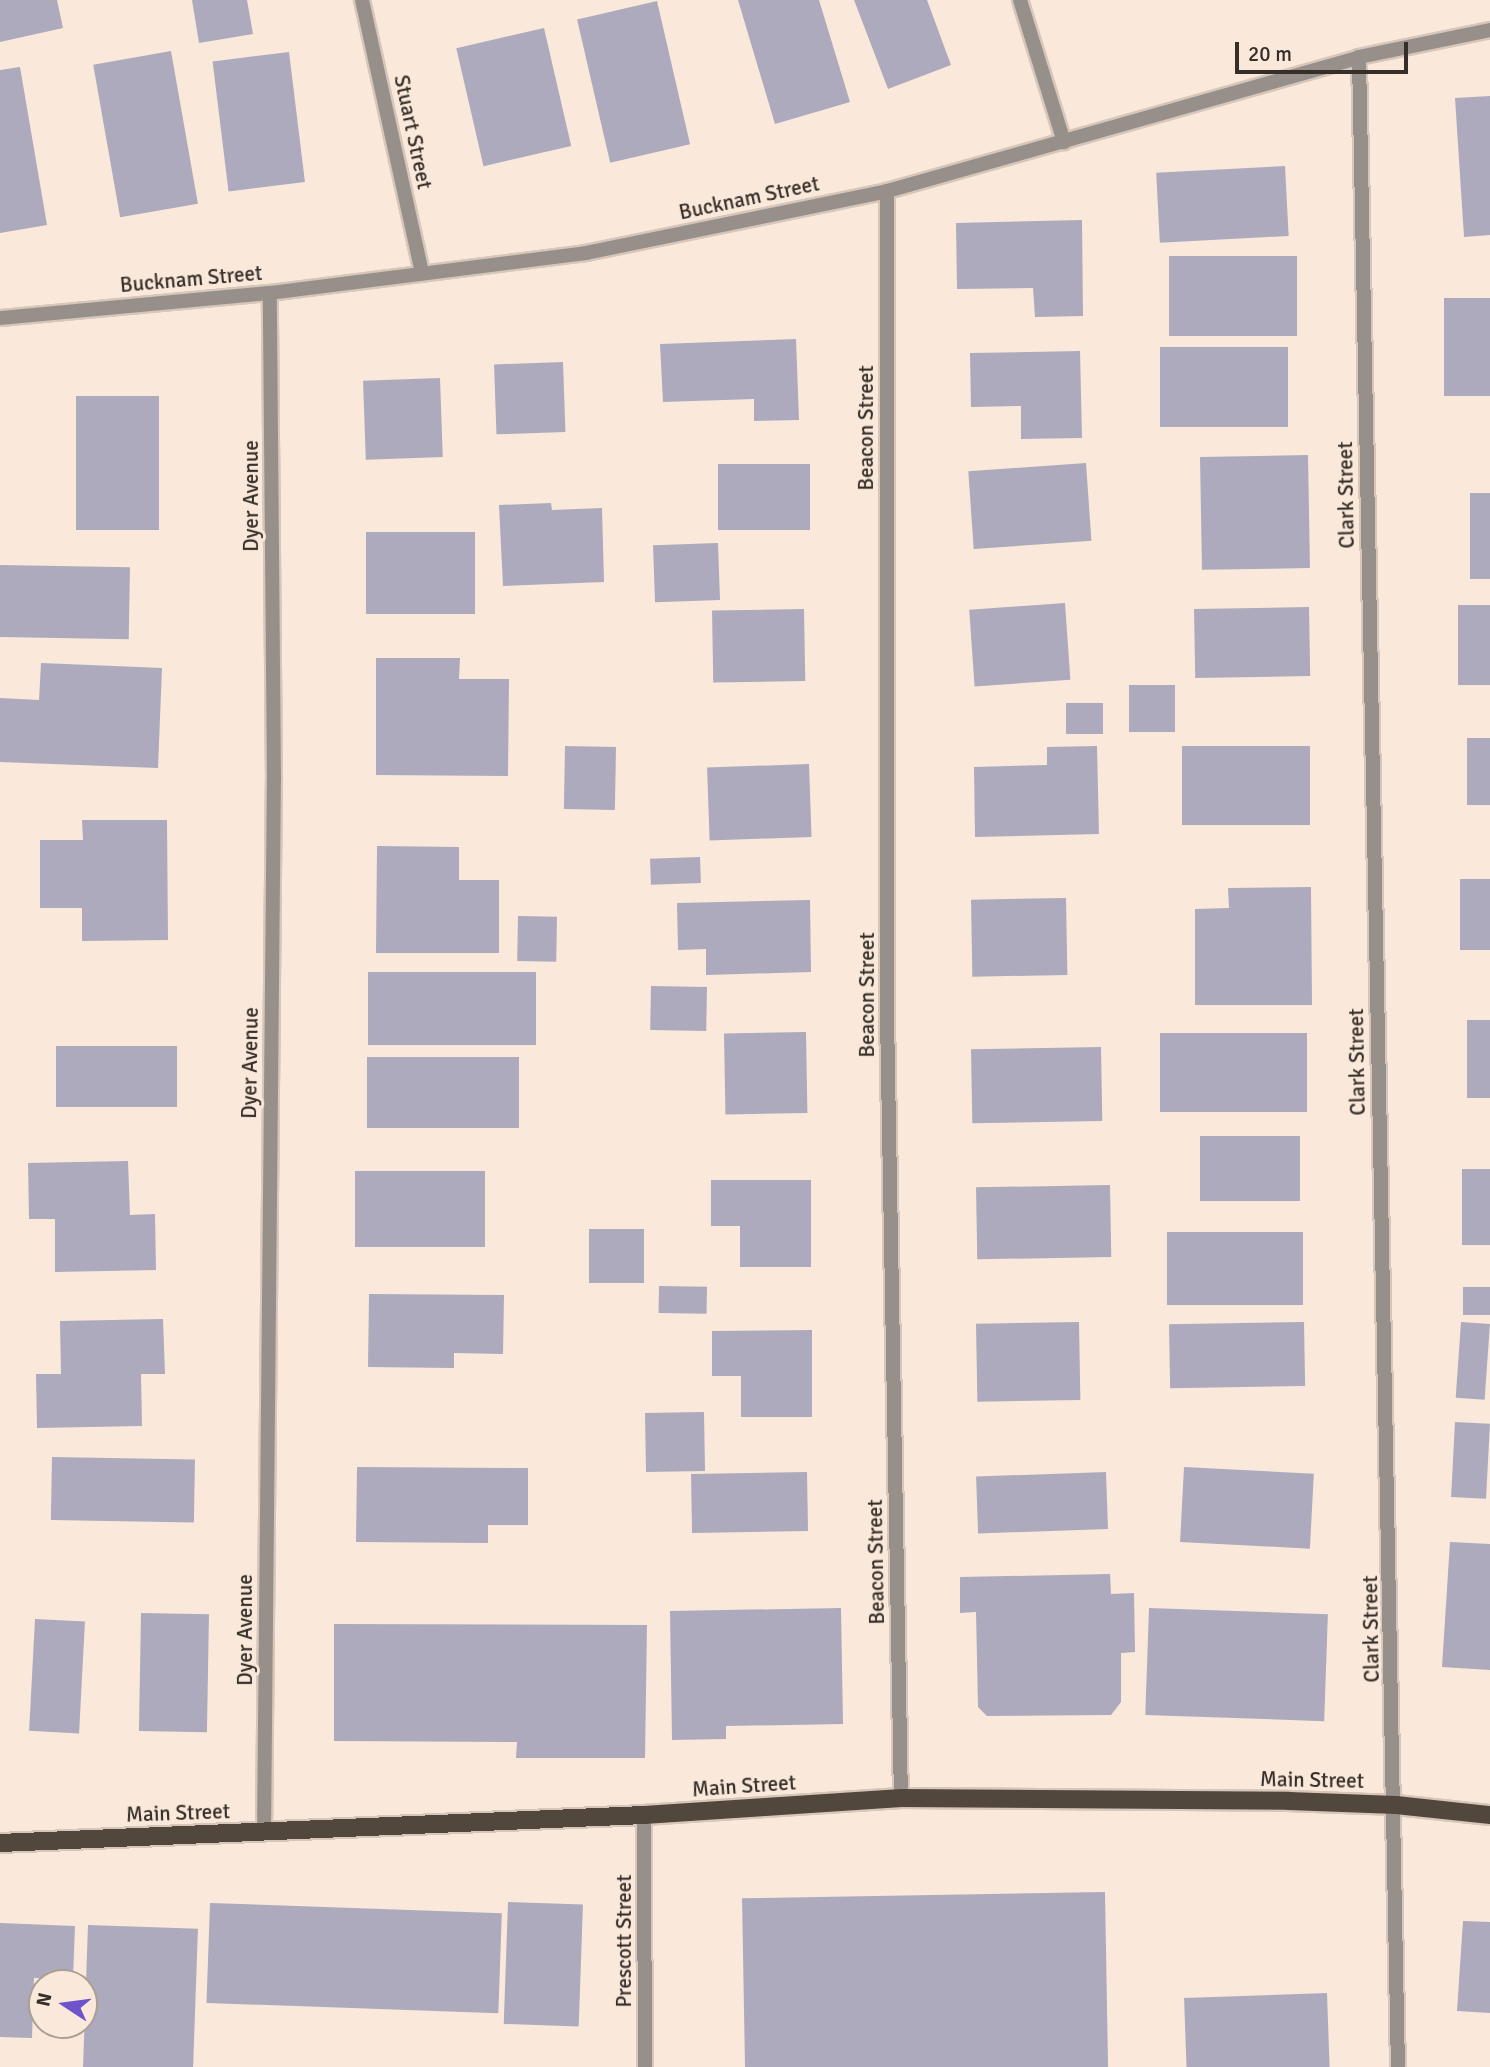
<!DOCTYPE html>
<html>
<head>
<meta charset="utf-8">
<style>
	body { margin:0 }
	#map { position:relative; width:1490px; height:2067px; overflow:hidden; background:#fae9da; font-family:Signika,sans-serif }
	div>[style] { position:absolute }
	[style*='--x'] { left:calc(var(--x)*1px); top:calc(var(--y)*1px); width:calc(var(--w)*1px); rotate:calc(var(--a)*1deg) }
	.building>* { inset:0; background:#adaabd; transform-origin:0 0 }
	.roads { filter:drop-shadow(2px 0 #d7c7ba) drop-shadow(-2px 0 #d7c7ba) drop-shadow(0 2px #d7c7ba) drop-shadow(0 -2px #d7c7ba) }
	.minor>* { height:14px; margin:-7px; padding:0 7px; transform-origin:7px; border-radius:7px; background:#97908a }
	.tertiary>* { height:14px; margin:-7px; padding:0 7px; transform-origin:7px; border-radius:7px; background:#97908a }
	.primary>* { height:18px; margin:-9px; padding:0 9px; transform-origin:9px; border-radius:9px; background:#52473d }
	span { translate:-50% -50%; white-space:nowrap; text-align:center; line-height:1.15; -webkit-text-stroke:6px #fae9da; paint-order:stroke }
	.street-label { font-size:21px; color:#352e29 }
	.north { position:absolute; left:28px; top:1969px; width:70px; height:70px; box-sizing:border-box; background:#fae9da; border:2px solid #ab9e93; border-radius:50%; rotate:283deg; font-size:19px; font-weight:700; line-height:28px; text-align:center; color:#352e29 }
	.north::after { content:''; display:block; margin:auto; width:24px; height:32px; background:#6e53cd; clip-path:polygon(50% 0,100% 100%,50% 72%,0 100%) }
	.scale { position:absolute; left:1235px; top:42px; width:173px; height:32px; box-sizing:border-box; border:4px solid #352e29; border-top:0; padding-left:9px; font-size:21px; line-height:24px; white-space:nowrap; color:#352e29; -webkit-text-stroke:5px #fae9da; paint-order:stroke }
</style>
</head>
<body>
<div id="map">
	<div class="building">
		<div style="clip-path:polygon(0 0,57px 0,63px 28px,0 42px)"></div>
		<div style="clip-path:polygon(192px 0,247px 0,253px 34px,199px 43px)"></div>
		<div style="clip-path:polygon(738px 0,819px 0,850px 102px,775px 124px)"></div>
		<div style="clip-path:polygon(854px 0,927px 0,951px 65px,888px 89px)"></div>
		<div style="left:657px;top:1px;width:147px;height:82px;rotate:77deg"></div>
		<div style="left:544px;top:28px;width:121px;height:90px;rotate:77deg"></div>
		<div style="left:171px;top:51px;width:155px;height:79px;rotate:80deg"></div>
		<div style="left:289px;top:52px;width:131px;height:77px;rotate:83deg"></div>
		<div style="clip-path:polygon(20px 67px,47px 225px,0 233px,0 70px)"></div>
		<div style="clip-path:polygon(1490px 96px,1490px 235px,1464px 237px,1455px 98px)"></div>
		<div style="left:1285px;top:166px;width:70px;height:129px;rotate:87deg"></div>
		<div style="clip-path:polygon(1082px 220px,1083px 316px,1035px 317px,1033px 288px,957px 289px,956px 223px)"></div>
		<div style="left:1297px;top:256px;width:80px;height:128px;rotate:90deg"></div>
		<div style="left:1444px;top:298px;width:46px;height:98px"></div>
		<div style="clip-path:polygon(796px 339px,799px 420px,754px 421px,754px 399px,663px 402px,660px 344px)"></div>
		<div style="left:1288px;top:347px;width:80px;height:128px;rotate:90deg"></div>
		<div style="clip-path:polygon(1080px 351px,1082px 438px,1021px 439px,1021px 406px,971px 407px,970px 353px)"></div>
		<div style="left:563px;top:362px;width:70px;height:69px;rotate:88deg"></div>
		<div style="left:440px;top:378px;width:79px;height:77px;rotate:88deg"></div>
		<div style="left:159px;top:396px;width:134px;height:83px;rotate:90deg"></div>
		<div style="left:1308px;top:455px;width:113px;height:108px;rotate:89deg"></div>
		<div style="left:1086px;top:463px;width:78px;height:118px;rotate:86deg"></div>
		<div style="left:810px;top:464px;width:66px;height:92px;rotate:90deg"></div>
		<div style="left:1470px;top:493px;width:20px;height:86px"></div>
		<div style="clip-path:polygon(551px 503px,552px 510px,602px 508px,604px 582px,503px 586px,499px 505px)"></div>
		<div style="left:366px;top:532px;width:109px;height:82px"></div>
		<div style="left:718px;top:543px;width:57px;height:65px;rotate:88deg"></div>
		<div style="left:0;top:565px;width:130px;height:72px;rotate:1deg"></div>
		<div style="left:1065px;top:603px;width:77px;height:96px;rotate:86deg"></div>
		<div style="left:1490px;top:605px;width:80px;height:32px;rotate:90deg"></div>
		<div style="left:1309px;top:607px;width:69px;height:115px;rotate:89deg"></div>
		<div style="left:804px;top:609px;width:72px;height:92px;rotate:89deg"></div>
		<div style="clip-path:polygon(376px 658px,460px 658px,459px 679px,509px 679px,508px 776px,376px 775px)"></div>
		<div style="clip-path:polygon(41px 663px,162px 668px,158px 768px,0 762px,0 698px,39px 700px)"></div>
		<div style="left:1129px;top:685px;width:46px;height:47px"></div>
		<div style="left:1103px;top:703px;width:31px;height:37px;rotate:90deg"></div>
		<div style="left:1467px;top:738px;width:23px;height:67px"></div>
		<div style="left:565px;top:746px;width:51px;height:63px;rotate:1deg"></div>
		<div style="clip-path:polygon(1097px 746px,1099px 834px,975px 837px,974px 767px,1047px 765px,1047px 747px)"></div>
		<div style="left:1310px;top:746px;width:79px;height:128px;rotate:90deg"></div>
		<div style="left:809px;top:764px;width:73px;height:102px;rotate:88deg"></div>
		<div style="clip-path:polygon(82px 820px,167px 820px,168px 940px,82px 941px,82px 908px,40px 908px,40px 840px,83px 840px)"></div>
		<div style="clip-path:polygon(377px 846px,459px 847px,459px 880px,499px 880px,499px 953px,376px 953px)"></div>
		<div style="left:700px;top:857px;width:26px;height:50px;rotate:88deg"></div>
		<div style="left:1460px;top:879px;width:30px;height:71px"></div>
		<div style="clip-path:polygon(1311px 887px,1312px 1005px,1195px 1005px,1195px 909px,1229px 908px,1228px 888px)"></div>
		<div style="left:1066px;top:898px;width:77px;height:95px;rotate:89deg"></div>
		<div style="clip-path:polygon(810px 900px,811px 972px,706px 975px,706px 949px,678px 950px,677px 903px)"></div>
		<div style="left:518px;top:916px;width:39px;height:45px;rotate:1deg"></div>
		<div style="left:368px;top:972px;width:168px;height:73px"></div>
		<div style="left:651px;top:986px;width:56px;height:44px;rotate:1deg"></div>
		<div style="left:1490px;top:1020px;width:78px;height:23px;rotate:90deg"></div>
		<div style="left:806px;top:1032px;width:81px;height:82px;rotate:89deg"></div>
		<div style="left:1307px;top:1033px;width:79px;height:147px;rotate:90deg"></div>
		<div style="left:56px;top:1046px;width:121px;height:61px"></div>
		<div style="left:1101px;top:1047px;width:74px;height:130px;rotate:89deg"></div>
		<div style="left:367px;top:1057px;width:152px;height:71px"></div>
		<div style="left:1200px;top:1136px;width:100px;height:65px"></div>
		<div style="clip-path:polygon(128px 1161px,130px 1215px,155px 1214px,156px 1270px,55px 1272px,55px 1219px,29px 1219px,28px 1163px)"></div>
		<div style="left:1490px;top:1169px;width:76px;height:28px;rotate:90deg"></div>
		<div style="left:355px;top:1171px;width:130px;height:76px"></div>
		<div style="clip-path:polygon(711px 1180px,811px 1180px,811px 1267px,740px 1267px,740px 1226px,711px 1226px)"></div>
		<div style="left:1110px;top:1185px;width:72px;height:134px;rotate:89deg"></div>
		<div style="left:644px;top:1229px;width:54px;height:55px;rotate:90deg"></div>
		<div style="left:1303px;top:1232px;width:73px;height:136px;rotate:90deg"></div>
		<div style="left:659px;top:1286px;width:48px;height:27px;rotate:1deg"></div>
		<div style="left:1490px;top:1287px;width:28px;height:27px;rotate:90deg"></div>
		<div style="clip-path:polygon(369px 1294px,504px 1295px,503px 1354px,454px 1353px,454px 1368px,368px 1367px)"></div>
		<div style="clip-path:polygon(163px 1319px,165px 1374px,141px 1374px,142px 1426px,37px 1428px,36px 1374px,61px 1374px,60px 1321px)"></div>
		<div style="left:1079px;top:1322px;width:78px;height:103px;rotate:89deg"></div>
		<div style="left:1304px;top:1322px;width:64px;height:135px;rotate:89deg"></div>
		<div style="left:1461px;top:1322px;width:29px;height:76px;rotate:4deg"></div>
		<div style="clip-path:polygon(812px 1330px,812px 1417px,741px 1417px,741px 1376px,712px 1376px,712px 1331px)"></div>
		<div style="left:704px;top:1412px;width:59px;height:59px;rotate:89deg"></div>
		<div style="left:1455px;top:1422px;width:35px;height:75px;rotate:3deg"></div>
		<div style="left:52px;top:1457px;width:143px;height:63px;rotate:1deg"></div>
		<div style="clip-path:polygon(357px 1467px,528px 1468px,528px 1525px,488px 1525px,488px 1543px,356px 1542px)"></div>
		<div style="left:1184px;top:1467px;width:130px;height:75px;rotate:3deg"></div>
		<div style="left:807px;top:1472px;width:59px;height:116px;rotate:89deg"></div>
		<div style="left:1106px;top:1472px;width:57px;height:130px;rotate:88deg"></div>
		<div style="clip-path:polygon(1450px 1542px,1490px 1544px,1490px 1670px,1442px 1667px)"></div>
		<div style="clip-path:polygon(1110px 1574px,1111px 1594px,1134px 1593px,1135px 1652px,1121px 1653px,1121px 1702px,1111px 1715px,987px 1716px,978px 1707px,976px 1612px,960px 1613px,960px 1577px)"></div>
		<div style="clip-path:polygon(841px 1608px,843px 1724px,726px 1726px,726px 1739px,672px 1740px,670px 1611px)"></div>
		<div style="left:1149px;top:1608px;width:179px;height:107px;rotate:2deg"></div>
		<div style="left:141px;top:1613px;width:68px;height:118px;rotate:1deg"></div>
		<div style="left:35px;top:1619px;width:50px;height:112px;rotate:3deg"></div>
		<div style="clip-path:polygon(334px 1624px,647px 1625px,645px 1758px,516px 1758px,517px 1742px,334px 1741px)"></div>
		<div style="left:1105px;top:1892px;width:175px;height:363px;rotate:89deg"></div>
		<div style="left:508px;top:1902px;width:75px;height:122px;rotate:2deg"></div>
		<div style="left:210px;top:1903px;width:292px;height:100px;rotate:2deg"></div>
		<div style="clip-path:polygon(1463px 1921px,1490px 1922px,1490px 2013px,1457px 2011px)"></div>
		<div style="clip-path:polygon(0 1923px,75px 1926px,73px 1979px,34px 1978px,32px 2038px,0 2037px)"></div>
		<div style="left:88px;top:1925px;width:110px;height:142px;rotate:2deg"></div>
		<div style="left:1327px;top:1993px;width:74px;height:143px;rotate:88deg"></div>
	</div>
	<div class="roads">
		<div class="minor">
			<div style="--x:362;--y:0;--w:280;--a:77.6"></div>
			<div style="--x:1020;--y:0;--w:149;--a:72.8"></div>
			<div style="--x:1359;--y:57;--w:2010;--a:88.89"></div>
			<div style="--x:887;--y:191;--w:824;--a:90"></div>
			<div style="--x:887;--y:1015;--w:783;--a:88.98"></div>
			<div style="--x:264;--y:1832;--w:1053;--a:-89.46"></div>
			<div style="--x:274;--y:779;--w:486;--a:-90.5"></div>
		</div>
		<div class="tertiary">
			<div style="--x:0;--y:318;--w:271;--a:-5.3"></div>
			<div style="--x:270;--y:293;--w:319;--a:-7.2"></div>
			<div style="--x:586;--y:253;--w:307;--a:-11.6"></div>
			<div style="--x:887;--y:191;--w:491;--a:-15.8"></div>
			<div style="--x:1359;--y:57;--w:134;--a:-11.6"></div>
			<div style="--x:644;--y:1815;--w:252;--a:89.8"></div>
		</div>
		<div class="primary">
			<div style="--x:0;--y:1843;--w:645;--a:-2.49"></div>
			<div style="--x:644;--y:1815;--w:258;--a:-3.8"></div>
			<div style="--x:901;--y:1798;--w:388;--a:0.4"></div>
			<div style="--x:1289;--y:1801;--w:107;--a:2.1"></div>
			<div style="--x:1396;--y:1805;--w:95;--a:6.1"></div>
		</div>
	</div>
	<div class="street-label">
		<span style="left:413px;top:132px;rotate:78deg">Stuart Street</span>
		<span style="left:749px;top:198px;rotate:-12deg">Bucknam Street</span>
		<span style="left:191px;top:279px;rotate:-5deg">Bucknam Street</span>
		<span style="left:866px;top:428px;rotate:-90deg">Beacon Street</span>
		<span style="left:1346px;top:495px;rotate:-91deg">Clark Street</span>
		<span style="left:251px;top:496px;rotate:-90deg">Dyer Avenue</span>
		<span style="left:867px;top:995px;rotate:-90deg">Beacon Street</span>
		<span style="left:1357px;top:1062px;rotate:-91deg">Clark Street</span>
		<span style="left:250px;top:1063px;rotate:-89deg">Dyer Avenue</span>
		<span style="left:876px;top:1562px;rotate:-91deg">Beacon Street</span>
		<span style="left:1371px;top:1629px;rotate:-91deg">Clark Street</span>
		<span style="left:245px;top:1630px;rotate:-90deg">Dyer Avenue</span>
		<span style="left:1312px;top:1780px;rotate:1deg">Main Street</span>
		<span style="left:744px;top:1786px;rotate:-4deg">Main Street</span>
		<span style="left:178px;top:1813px;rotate:-2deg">Main Street</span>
		<span style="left:624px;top:1941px;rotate:-90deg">Prescott Street</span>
	</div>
	<div class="north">N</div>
	<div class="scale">20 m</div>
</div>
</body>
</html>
